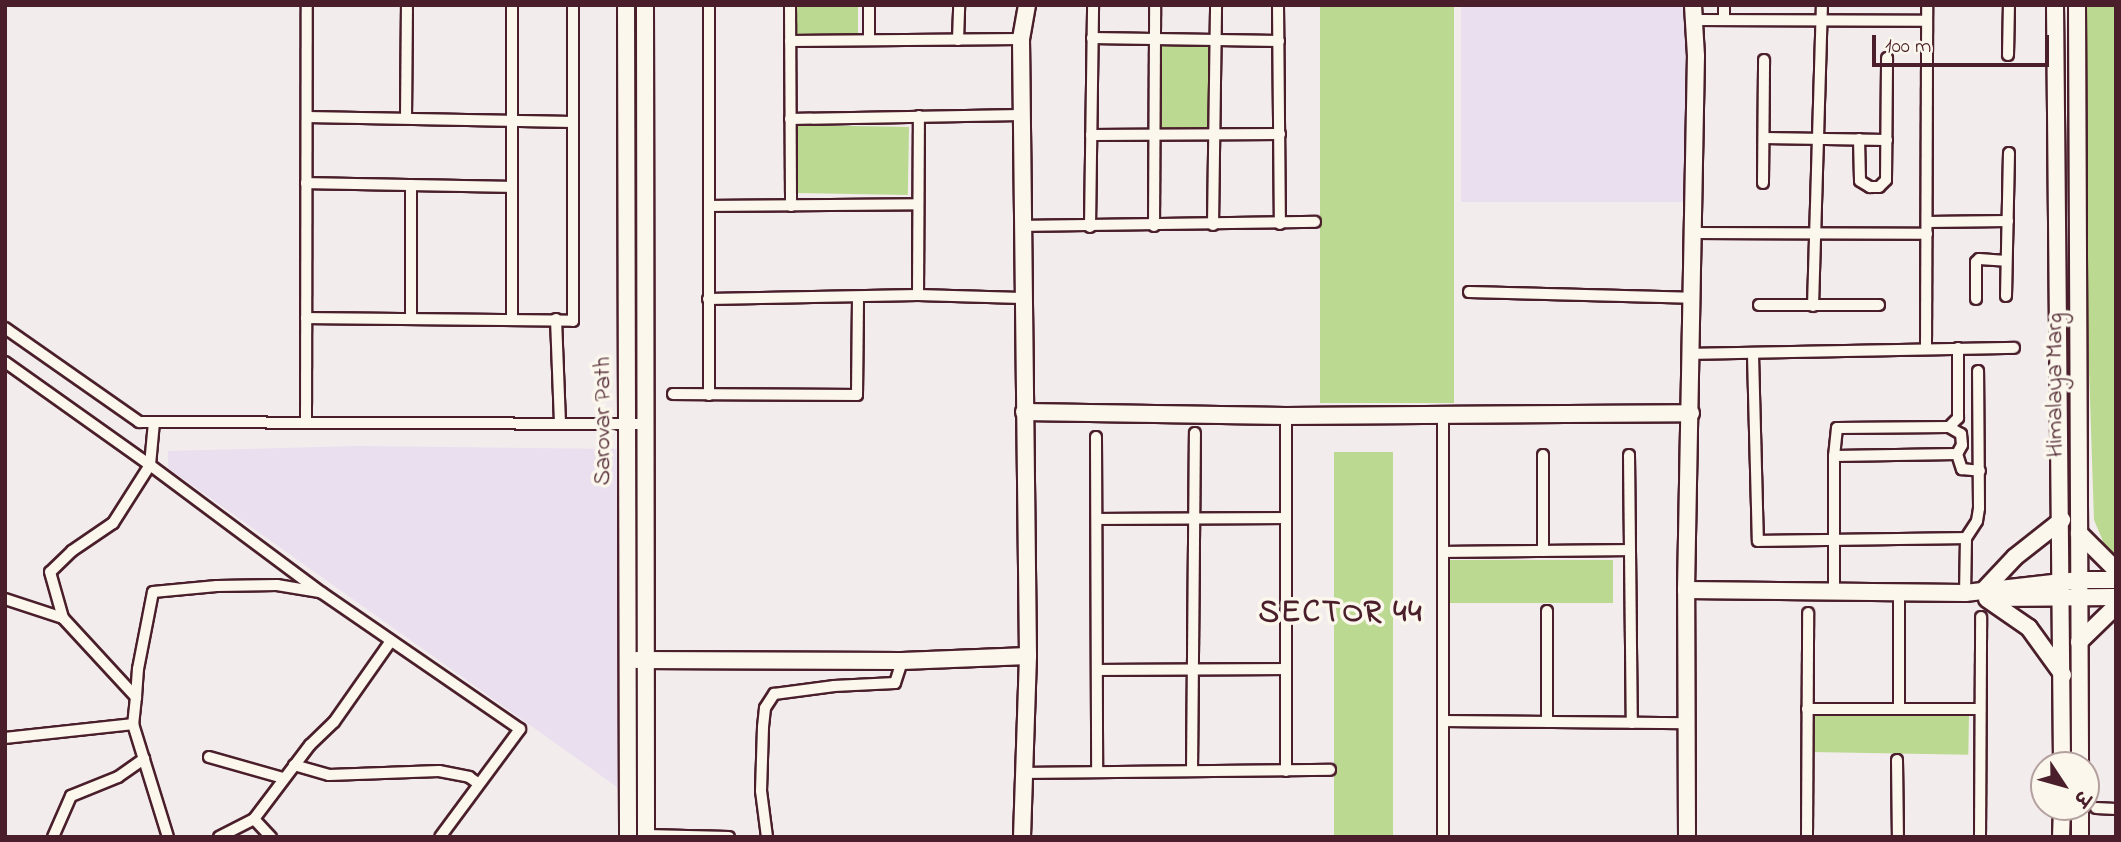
<!DOCTYPE html>
<html>
<head>
<meta charset="utf-8">
<style>
	body { margin:0 }
	#map { position:relative; width:2121px; height:842px; overflow:hidden; background:#f3eced; font-family:"Indie Flower","Playpen Sans Deva",sans-serif }
	div>[style] { position:absolute }
	[style*='--x'] { left:calc(var(--x)*1px); top:calc(var(--y)*1px); width:calc(var(--w)*1px); rotate:calc(var(--a)*1deg) }
	.built>* { inset:0; background:#e9dfef; transform-origin:0 0 }
	.green>* { inset:0; background:#bcd991; transform-origin:0 0 }
	.roads { filter:drop-shadow(2px 0 #4a1f2b) drop-shadow(-2px 0 #4a1f2b) drop-shadow(0 2px #4a1f2b) drop-shadow(0 -2px #4a1f2b) }
	.street>* { height:10px; margin:-5px; padding:0 5px; transform-origin:5px; border-radius:5px; background:#fbf7ec }
	.secondary>* { height:16px; margin:-8px; padding:0 8px; transform-origin:8px; border-radius:8px; background:#fbf7ec }
	span { translate:-50% -50%; white-space:nowrap; text-align:center; line-height:1.15; -webkit-text-stroke:7px #fbf7ec; paint-order:stroke }
	.street-label { font-size:24px; color:#4a1f2b }
	.district-label { font-size:32px; color:#4a1f2b; font-weight:700; letter-spacing:2px }
	.frame { position:absolute; inset:0; border:7px solid #4a1f2b; pointer-events:none }
	.north { position:absolute; left:2030px; top:751px; width:70px; height:70px; box-sizing:border-box; background:#fbf7ec; border:2px solid #b4a19f; border-radius:50%; rotate:126deg; font-size:19px; font-weight:700; line-height:28px; text-align:center; color:#4a1f2b }
	.north::after { content:''; display:block; margin:auto; width:24px; height:32px; background:#4a1f2b; clip-path:polygon(50% 0,100% 100%,50% 72%,0 100%) }
	.scale { position:absolute; left:1872px; top:35px; width:177px; height:32px; box-sizing:border-box; border:4px solid #4a1f2b; border-top:0; padding-left:9px; font-size:21px; line-height:24px; white-space:nowrap; color:#4a1f2b; -webkit-text-stroke:5px #fbf7ec; paint-order:stroke }
</style>
</head>
<body>
<div id="map">
	<div class="built">
		<div style="left:1461px;top:5px;width:227px;height:197px"></div>
		<div style="clip-path:polygon(357px 446px,619px 449px,617px 787px,168px 468px,168px 451px)"></div>
	</div>
	<div class="green">
		<div style="left:796px;top:5px;width:62px;height:29px"></div>
		<div style="left:1320px;top:5px;width:134px;height:398px"></div>
		<div style="clip-path:polygon(2077px 5px,2116px 5px,2116px 572px,2094px 520px)"></div>
		<div style="left:1162px;top:45px;width:47px;height:84px"></div>
		<div style="left:797px;top:125px;width:112px;height:68px;rotate:1deg"></div>
		<div style="left:1334px;top:452px;width:59px;height:385px"></div>
		<div style="left:1613px;top:560px;width:43px;height:164px;rotate:90deg"></div>
		<div style="left:1812px;top:713px;width:157px;height:39px;rotate:1deg"></div>
	</div>
	<div class="roads">
		<div class="street">
			<div style="--x:512;--y:5;--w:315;--a:90"></div>
			<div style="--x:790;--y:5;--w:201;--a:89.7"></div>
			<div style="--x:869;--y:5;--w:35;--a:90"></div>
			<div style="--x:1278;--y:5;--w:219;--a:89.5"></div>
			<div style="--x:1724;--y:5;--w:15;--a:90"></div>
			<div style="--x:1695;--y:20;--w:232;--a:0.2"></div>
			<div style="--x:1092;--y:38;--w:187;--a:0.9"></div>
			<div style="--x:958;--y:40;--w:35;--a:-88"></div>
			<div style="--x:790;--y:41;--w:231;--a:-0.5"></div>
			<div style="--x:2008;--y:55;--w:50;--a:-88.9"></div>
			<div style="--x:307;--y:117;--w:266;--a:1.1"></div>
			<div style="--x:406;--y:118;--w:113;--a:-89.5"></div>
			<div style="--x:790;--y:119;--w:231;--a:-1"></div>
			<div style="--x:1091;--y:135;--w:189;--a:-0.3"></div>
			<div style="--x:1764;--y:138;--w:123;--a:0.9"></div>
			<div style="--x:1859;--y:139;--w:42;--a:88.6"></div>
			<div style="--x:1860;--y:181;--w:12;--a:31"></div>
			<div style="--x:1870;--y:187;--w:9;--a:0"></div>
			<div style="--x:1879;--y:187;--w:10;--a:-45"></div>
			<div style="--x:1886;--y:180;--w:122;--a:-89.5"></div>
			<div style="--x:306;--y:183;--w:206;--a:1.1"></div>
			<div style="--x:1763;--y:183;--w:123;--a:-89.5"></div>
			<div style="--x:709;--y:206;--w:209;--a:-0.5"></div>
			<div style="--x:1927;--y:222;--w:81;--a:-0.7"></div>
			<div style="--x:1213;--y:225;--w:220;--a:-89.2"></div>
			<div style="--x:1021;--y:226;--w:294;--a:-0.8"></div>
			<div style="--x:1154;--y:226;--w:221;--a:-89.7"></div>
			<div style="--x:1090;--y:227;--w:222;--a:-89.2"></div>
			<div style="--x:1693;--y:233;--w:234;--a:0.2"></div>
			<div style="--x:1469;--y:292;--w:222;--a:1.5"></div>
			<div style="--x:918;--y:295;--w:179;--a:-89.7"></div>
			<div style="--x:2006;--y:296;--w:143;--a:-88.8"></div>
			<div style="--x:708;--y:299;--w:210;--a:-1.1"></div>
			<div style="--x:918;--y:295;--w:104;--a:1.7"></div>
			<div style="--x:1976;--y:299;--w:37;--a:-90"></div>
			<div style="--x:1976;--y:262;--w:4;--a:-45"></div>
			<div style="--x:1979;--y:259;--w:27;--a:4"></div>
			<div style="--x:1759;--y:305;--w:120;--a:0"></div>
			<div style="--x:1813;--y:306;--w:301;--a:-88.3"></div>
			<div style="--x:306;--y:318;--w:267;--a:0.6"></div>
			<div style="--x:573;--y:321;--w:316;--a:-90"></div>
			<div style="--x:411;--y:319;--w:134;--a:-90"></div>
			<div style="--x:556;--y:319;--w:105;--a:87.8"></div>
			<div style="--x:5;--y:328;--w:164;--a:35"></div>
			<div style="--x:139;--y:422;--w:507;--a:0.23"></div>
			<div style="--x:1926;--y:347;--w:342;--a:-89.8"></div>
			<div style="--x:1690;--y:354;--w:324;--a:-1.1"></div>
			<div style="--x:1753;--y:355;--w:186;--a:88.5"></div>
			<div style="--x:1758;--y:541;--w:208;--a:-0.8"></div>
			<div style="--x:1966;--y:538;--w:55;--a:91"></div>
			<div style="--x:5;--y:362;--w:178;--a:35.4"></div>
			<div style="--x:150;--y:465;--w:69;--a:122.5"></div>
			<div style="--x:113;--y:523;--w:50;--a:145.7"></div>
			<div style="--x:72;--y:551;--w:30;--a:136"></div>
			<div style="--x:50;--y:572;--w:48;--a:74.2"></div>
			<div style="--x:63;--y:618;--w:108;--a:47.3"></div>
			<div style="--x:136;--y:697;--w:27;--a:96"></div>
			<div style="--x:133;--y:724;--w:118;--a:72.8"></div>
			<div style="--x:673;--y:394;--w:184;--a:0.3"></div>
			<div style="--x:857;--y:395;--w:96;--a:-89.4"></div>
			<div style="--x:709;--y:395;--w:390;--a:-90"></div>
			<div style="--x:1286;--y:416;--w:355;--a:90"></div>
			<div style="--x:154;--y:422;--w:43;--a:95.3"></div>
			<div style="--x:150;--y:465;--w:214;--a:36.7"></div>
			<div style="--x:322;--y:593;--w:240;--a:34.5"></div>
			<div style="--x:520;--y:729;--w:134;--a:126.5"></div>
			<div style="--x:306;--y:423;--w:418;--a:-89.9"></div>
			<div style="--x:1949;--y:427;--w:112;--a:179.5"></div>
			<div style="--x:1837;--y:428;--w:28;--a:96"></div>
			<div style="--x:1834;--y:456;--w:123;--a:-0.9"></div>
			<div style="--x:1957;--y:454;--w:10;--a:-61"></div>
			<div style="--x:1962;--y:445;--w:11;--a:-95"></div>
			<div style="--x:1961;--y:434;--w:14;--a:-150"></div>
			<div style="--x:1949;--y:427;--w:13;--a:-45"></div>
			<div style="--x:1958;--y:418;--w:70;--a:-90"></div>
			<div style="--x:1096;--y:437;--w:335;--a:89.8"></div>
			<div style="--x:1957;--y:454;--w:16;--a:72"></div>
			<div style="--x:1962;--y:469;--w:18;--a:6"></div>
			<div style="--x:1543;--y:455;--w:96;--a:90"></div>
			<div style="--x:1629;--y:455;--w:268;--a:89.4"></div>
			<div style="--x:1097;--y:519;--w:189;--a:-0.3"></div>
			<div style="--x:1966;--y:538;--w:20;--a:-57"></div>
			<div style="--x:1977;--y:521;--w:13;--a:-81"></div>
			<div style="--x:1979;--y:508;--w:137;--a:-90.4"></div>
			<div style="--x:1443;--y:552;--w:187;--a:-0.6"></div>
			<div style="--x:1834;--y:590;--w:134;--a:-90"></div>
			<div style="--x:5;--y:599;--w:61;--a:18.1"></div>
			<div style="--x:1547;--y:611;--w:111;--a:90"></div>
			<div style="--x:1097;--y:670;--w:189;--a:-0.3"></div>
			<div style="--x:136;--y:697;--w:28;--a:-86"></div>
			<div style="--x:138;--y:669;--w:78;--a:-79"></div>
			<div style="--x:153;--y:592;--w:64;--a:-5.4"></div>
			<div style="--x:217;--y:586;--w:60;--a:-1"></div>
			<div style="--x:277;--y:585;--w:43;--a:9.5"></div>
			<div style="--x:1807;--y:709;--w:173;--a:0"></div>
			<div style="--x:1899;--y:709;--w:116;--a:-90"></div>
			<div style="--x:1443;--y:721;--w:246;--a:0.5"></div>
			<div style="--x:5;--y:738;--w:129;--a:-6.2"></div>
			<div style="--x:209;--y:757;--w:77;--a:15.8"></div>
			<div style="--x:1897;--y:760;--w:77;--a:89.3"></div>
			<div style="--x:294;--y:765;--w:36;--a:16"></div>
			<div style="--x:329;--y:775;--w:110;--a:-2.1"></div>
			<div style="--x:439;--y:771;--w:31;--a:11"></div>
			<div style="--x:469;--y:777;--w:12;--a:35"></div>
			<div style="--x:1192;--y:771;--w:338;--a:-89.5"></div>
			<div style="--x:1024;--y:773;--w:306;--a:-0.6"></div>
			<div style="--x:2096;--y:808;--w:20;--a:3"></div>
			<div style="--x:254;--y:819;--w:25;--a:47"></div>
			<div style="--x:646;--y:835;--w:83;--a:1.4"></div>
			<div style="--x:53;--y:837;--w:45;--a:-66.3"></div>
			<div style="--x:71;--y:796;--w:51;--a:-22"></div>
			<div style="--x:118;--y:777;--w:32;--a:-35"></div>
			<div style="--x:219;--y:837;--w:39;--a:-27"></div>
			<div style="--x:254;--y:819;--w:93;--a:-52.9"></div>
			<div style="--x:310;--y:745;--w:33;--a:-44"></div>
			<div style="--x:334;--y:722;--w:99;--a:-54.9"></div>
			<div style="--x:767;--y:837;--w:46;--a:-97.4"></div>
			<div style="--x:761;--y:791;--w:64;--a:-88.2"></div>
			<div style="--x:763;--y:727;--w:19;--a:-84"></div>
			<div style="--x:765;--y:708;--w:17;--a:-57"></div>
			<div style="--x:774;--y:694;--w:61;--a:-7.6"></div>
			<div style="--x:834;--y:686;--w:61;--a:-2.8"></div>
			<div style="--x:895;--y:683;--w:23;--a:-72"></div>
			<div style="--x:1443;--y:837;--w:422;--a:-90"></div>
			<div style="--x:1807;--y:837;--w:224;--a:-89.7"></div>
			<div style="--x:1980;--y:837;--w:220;--a:-89.7"></div>
		</div>
		<div class="secondary">
			<div style="--x:626;--y:5;--w:832;--a:89.86"></div>
			<div style="--x:645;--y:5;--w:832;--a:89.93"></div>
			<div style="--x:2055;--y:5;--w:760;--a:89.47"></div>
			<div style="--x:2077;--y:5;--w:760;--a:89.77"></div>
			<div style="--x:1024;--y:412;--w:262;--a:0.9"></div>
			<div style="--x:1286;--y:416;--w:405;--a:-0.4"></div>
			<div style="--x:2079;--y:533;--w:52;--a:45"></div>
			<div style="--x:1686;--y:590;--w:279;--a:0.6"></div>
			<div style="--x:1965;--y:593;--w:115;--a:-6.5"></div>
			<div style="--x:2079;--y:580;--w:37;--a:0"></div>
			<div style="--x:1984;--y:590;--w:45;--a:-46.8"></div>
			<div style="--x:2015;--y:557;--w:60;--a:-38.2"></div>
			<div style="--x:1992;--y:598;--w:124;--a:-0.5"></div>
			<div style="--x:1987;--y:599;--w:51;--a:34.6"></div>
			<div style="--x:2029;--y:628;--w:58;--a:54.1"></div>
			<div style="--x:2079;--y:642;--w:52;--a:-44.2"></div>
			<div style="--x:637;--y:660;--w:265;--a:0.2"></div>
			<div style="--x:902;--y:661;--w:126;--a:-2.3"></div>
			<div style="--x:1022;--y:837;--w:181;--a:-88.1"></div>
			<div style="--x:1028;--y:656;--w:617;--a:-90.65"></div>
			<div style="--x:1021;--y:39;--w:35;--a:-80"></div>
			<div style="--x:1687;--y:837;--w:247;--a:-90.2"></div>
			<div style="--x:1686;--y:590;--w:534;--a:-88.93"></div>
			<div style="--x:1696;--y:56;--w:51;--a:-93.4"></div>
			<div style="--x:2061;--y:837;--w:30;--a:-88"></div>
			<div style="--x:2080;--y:837;--w:30;--a:-90"></div>
		</div>
	</div>
	<div class="street-label">
		<span style="left:2056px;top:385px;rotate:-90deg">Himalaya Marg</span>
		<span style="left:604px;top:421px;rotate:-90deg">Sarovar Path</span>
	</div>
	<div class="district-label">
		<span style="left:1341px;top:614px">SECTOR 44</span>
	</div>
	<div class="frame"></div>
	<div class="north">उ</div>
	<div class="scale">100 m</div>
</div>
</body>
</html>
